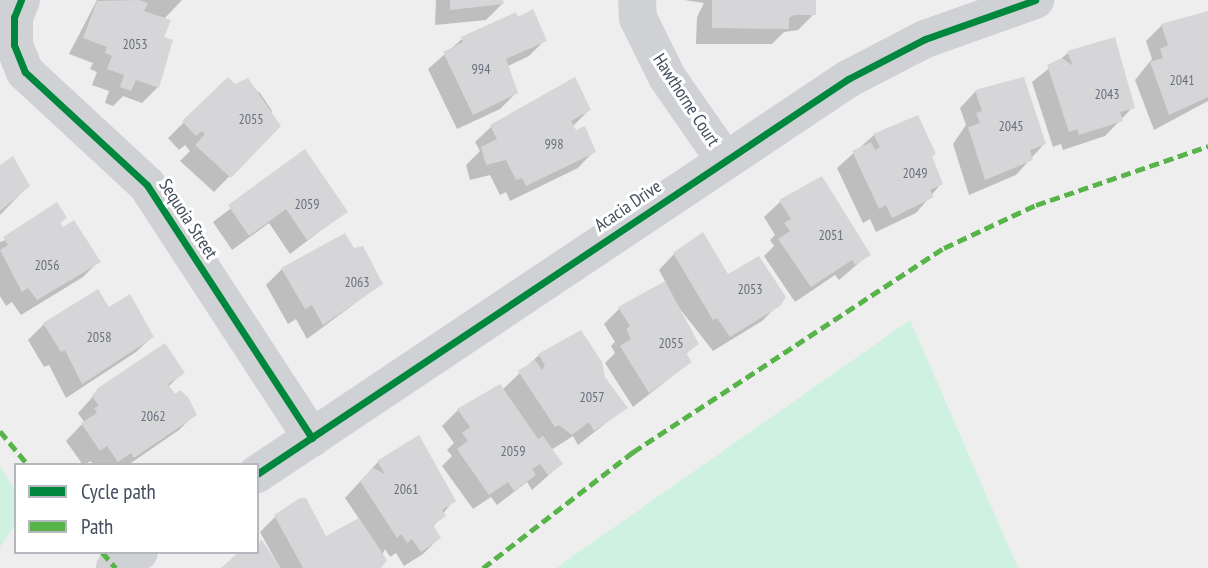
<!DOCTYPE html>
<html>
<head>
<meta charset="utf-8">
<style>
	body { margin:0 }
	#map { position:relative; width:1208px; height:568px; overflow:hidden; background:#efeeee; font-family:"PT Sans Narrow",sans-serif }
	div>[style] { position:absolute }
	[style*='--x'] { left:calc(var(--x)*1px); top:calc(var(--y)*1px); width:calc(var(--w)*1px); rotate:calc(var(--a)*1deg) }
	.green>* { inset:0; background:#cff1e1 }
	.shadow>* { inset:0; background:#0003 }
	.building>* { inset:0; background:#d6d6d9 }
	.minor>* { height:38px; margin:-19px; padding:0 19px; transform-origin:19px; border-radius:19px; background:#cfd1d4 }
	.quiet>* { height:5px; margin-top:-2.5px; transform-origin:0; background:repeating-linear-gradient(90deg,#57b448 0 10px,transparent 0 15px) }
	.cycleway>* { height:7px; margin:-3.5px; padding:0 3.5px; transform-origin:3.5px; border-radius:3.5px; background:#00873e }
	span { translate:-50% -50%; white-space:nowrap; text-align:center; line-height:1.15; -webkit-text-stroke:6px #fff; paint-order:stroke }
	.number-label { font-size:14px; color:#69717d }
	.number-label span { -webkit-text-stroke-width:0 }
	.street-label { font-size:18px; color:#434d5d }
	.legend { position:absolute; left:14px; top:463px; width:245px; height:91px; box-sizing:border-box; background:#fff; border:2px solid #b4b8be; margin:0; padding:9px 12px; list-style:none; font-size:21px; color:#434d5d }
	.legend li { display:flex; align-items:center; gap:14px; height:35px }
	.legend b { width:35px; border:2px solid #b4b8be }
</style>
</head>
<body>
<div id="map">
	<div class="green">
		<div style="clip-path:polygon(910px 320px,1018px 568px,556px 568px)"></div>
		<div style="clip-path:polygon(0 466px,16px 492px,16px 524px,0 547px)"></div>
	</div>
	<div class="shadow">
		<div style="clip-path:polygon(97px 0,182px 0,163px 20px,158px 87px,142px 103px,123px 96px,113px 106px,105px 103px,109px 91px,92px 85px,97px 72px,90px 69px,93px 63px,69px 54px)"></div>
		<div style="clip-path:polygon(436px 0,501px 0,502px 4px,486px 20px,435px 25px)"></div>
		<div style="clip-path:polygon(684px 0,814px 0,814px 14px,798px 30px,784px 32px,772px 44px,696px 44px,697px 17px,704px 3px)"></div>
		<div style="clip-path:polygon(515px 14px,545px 40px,529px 56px,508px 66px,516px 93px,500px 109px,457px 129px,428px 69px,462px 39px)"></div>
		<div style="clip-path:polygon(1208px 17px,1208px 101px,1154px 130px,1135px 80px,1152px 59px,1146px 41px,1162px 25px)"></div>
		<div style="clip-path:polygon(1068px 53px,1133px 107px,1105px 136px,1063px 150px,1061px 144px,1053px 147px,1032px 82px)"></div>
		<div style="clip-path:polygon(228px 79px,235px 86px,245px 82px,260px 93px,272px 111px,268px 115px,279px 126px,214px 192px,180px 161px,190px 151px,185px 145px,179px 150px,168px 138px)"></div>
		<div style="clip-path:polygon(1023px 79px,1044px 144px,1016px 175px,969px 195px,953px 144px,966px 125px,960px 108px,975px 92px)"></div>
		<div style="clip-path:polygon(589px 110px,572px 127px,593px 152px,578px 168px,510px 201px,506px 192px,500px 195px,490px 175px,470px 180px,466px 165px,480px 151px,475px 142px,491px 127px)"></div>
		<div style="clip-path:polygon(874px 135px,931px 157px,941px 184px,916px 213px,876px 232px,870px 219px,863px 223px,837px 168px)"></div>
		<div style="clip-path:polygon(305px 152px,345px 212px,290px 254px,269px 223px,232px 250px,213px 222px)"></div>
		<div style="clip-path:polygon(0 169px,28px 186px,0 215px)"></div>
		<div style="clip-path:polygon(821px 178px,868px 255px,839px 280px,835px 275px,795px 302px,764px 256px,774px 246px,770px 240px,775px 235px,764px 217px,780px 202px)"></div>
		<div style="clip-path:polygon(65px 218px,59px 224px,99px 261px,83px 277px,21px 315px,12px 302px,6px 306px,0 296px,0 242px)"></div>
		<div style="clip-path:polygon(353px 250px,381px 284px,307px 339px,296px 319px,288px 324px,266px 285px,282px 269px)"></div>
		<div style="clip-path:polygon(674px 254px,779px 304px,762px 321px,713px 351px,673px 300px,696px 344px,685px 355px,690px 362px,633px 407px,605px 363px,615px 353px,611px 346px,615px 342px,604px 324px,620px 308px,666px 283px,659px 270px)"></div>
		<div style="clip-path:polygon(108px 310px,152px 337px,136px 352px,66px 398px,49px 365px,44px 367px,28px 340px,44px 324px)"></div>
		<div style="clip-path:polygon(539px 355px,603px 378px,625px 408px,578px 445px,573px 436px,551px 450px,561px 464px,532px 490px,527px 482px,497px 505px,491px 497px,473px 509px,442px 466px,452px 456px,447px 450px,454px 443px,442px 426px,458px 410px,499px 386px,502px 390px)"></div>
		<div style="clip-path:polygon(183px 372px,168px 387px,195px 414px,179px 430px,128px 465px,93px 465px,91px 461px,83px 465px,66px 441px,84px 422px,78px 413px,99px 390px)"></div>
		<div style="clip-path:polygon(419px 437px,453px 501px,432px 528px,439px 538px,423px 554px,404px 566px,396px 553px,390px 557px,385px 549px,376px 568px,280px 568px,260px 532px,275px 517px,325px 539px,360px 520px,345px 498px,378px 462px)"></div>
	</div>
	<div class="building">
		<div style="clip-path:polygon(139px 0,148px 3px,144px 11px,171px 20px,164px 37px,173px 40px,159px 88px,136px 80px,131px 91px,120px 87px,124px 75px,107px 69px,112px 56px,105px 53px,107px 47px,83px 38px,97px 1px)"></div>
		<div style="clip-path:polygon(450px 0,503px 0,504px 4px,450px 10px)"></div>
		<div style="clip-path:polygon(712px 0,816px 0,816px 15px,794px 15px,789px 18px,789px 29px,712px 28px)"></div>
		<div style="clip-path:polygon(533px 9px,547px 41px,506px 59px,518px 93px,473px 115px,443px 52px,463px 42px,461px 37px,516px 12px,518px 17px)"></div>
		<div style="clip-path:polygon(1208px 11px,1208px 97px,1169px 115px,1150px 62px,1163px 58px,1160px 49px,1168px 45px,1161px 24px)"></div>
		<div style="clip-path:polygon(1115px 37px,1135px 108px,1120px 112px,1123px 121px,1079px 135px,1077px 129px,1069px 132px,1047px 65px,1062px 58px,1073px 66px,1067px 51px)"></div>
		<div style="clip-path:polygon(228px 77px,235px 84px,248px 78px,281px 126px,231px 178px,195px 145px,205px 134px,202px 131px,196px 136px,182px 121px)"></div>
		<div style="clip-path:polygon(575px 77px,591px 110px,571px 121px,576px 130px,585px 126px,596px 152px,526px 186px,522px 178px,516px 180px,506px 160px,486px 165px,481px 147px,497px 139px,490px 125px)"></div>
		<div style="clip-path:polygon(1024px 77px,1046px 144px,1030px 150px,1033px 160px,985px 180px,968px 127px,980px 123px,976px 113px,982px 111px,975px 90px)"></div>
		<div style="clip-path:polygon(918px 115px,936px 154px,932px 156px,943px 184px,930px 190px,934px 197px,892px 218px,886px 205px,879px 209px,852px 151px,871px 142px,875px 150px,880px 147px,873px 134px)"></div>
		<div style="clip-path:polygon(305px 149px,348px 212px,307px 240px,286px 209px,249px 236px,228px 205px)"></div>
		<div style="clip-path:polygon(13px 156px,30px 186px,0 211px,0 165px)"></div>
		<div style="clip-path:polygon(822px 176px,871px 255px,855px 265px,852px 260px,811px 287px,778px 239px,790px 231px,784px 223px,791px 219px,779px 200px)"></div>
		<div style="clip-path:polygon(57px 202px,67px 218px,60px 223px,63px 227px,74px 220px,101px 262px,37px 300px,28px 288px,22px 292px,0 250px,8px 245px,3px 237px)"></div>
		<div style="clip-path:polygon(703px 232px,728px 274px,759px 256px,786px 297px,780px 306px,730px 337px,717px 318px,713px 320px,673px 253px)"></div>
		<div style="clip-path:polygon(345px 233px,354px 248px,363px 246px,383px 284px,323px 325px,312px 305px,305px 309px,281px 268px)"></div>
		<div style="clip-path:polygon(665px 281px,699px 344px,686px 353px,692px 362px,649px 393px,620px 346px,631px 339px,626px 329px,630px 326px,618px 307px)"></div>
		<div style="clip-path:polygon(98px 289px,109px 307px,130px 294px,154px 337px,82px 384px,65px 350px,61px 352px,43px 323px)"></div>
		<div style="clip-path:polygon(581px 330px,602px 362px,605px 377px,628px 408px,594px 431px,589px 422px,572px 435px,559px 425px,555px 427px,518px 371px,535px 360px,542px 370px,545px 365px,538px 354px)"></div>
		<div style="clip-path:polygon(165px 343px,185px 373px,168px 384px,175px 394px,180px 390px,188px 397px,197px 415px,134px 458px,131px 453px,118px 462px,107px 446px,100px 451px,81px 423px,97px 413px,94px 408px,99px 406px,92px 396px,98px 388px)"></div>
		<div style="clip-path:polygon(500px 384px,538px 439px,543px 436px,563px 464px,548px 475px,540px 464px,532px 469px,536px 475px,514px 491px,508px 482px,489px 495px,457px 449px,468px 441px,462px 433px,470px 427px,457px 409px)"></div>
		<div style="clip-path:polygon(419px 435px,456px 501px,442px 510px,446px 516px,433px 525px,441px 538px,421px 552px,412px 539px,407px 543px,401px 534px,397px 538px,360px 481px,373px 468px,385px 474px,377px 461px)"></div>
		<div style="clip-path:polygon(300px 498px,306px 498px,326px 536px,359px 518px,387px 560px,381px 568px,303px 568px,274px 515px)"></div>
		<div style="clip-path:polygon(261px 539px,281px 568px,221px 568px,239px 552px,257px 552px)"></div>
	</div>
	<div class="minor">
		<div style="--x:21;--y:0;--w:18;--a:112"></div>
		<div style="--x:14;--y:17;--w:28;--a:90"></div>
		<div style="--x:14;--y:45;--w:29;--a:68"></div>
		<div style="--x:25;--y:72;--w:166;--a:42.8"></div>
		<div style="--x:147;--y:185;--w:302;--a:56.9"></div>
		<div style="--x:637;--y:0;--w:18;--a:87"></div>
		<div style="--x:638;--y:18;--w:66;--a:63.8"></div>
		<div style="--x:667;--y:77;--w:100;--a:55.2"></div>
		<div style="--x:257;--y:474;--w:711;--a:-33.76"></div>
		<div style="--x:848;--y:79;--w:87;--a:-27.5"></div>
		<div style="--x:925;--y:39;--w:117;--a:-19.5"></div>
		<div style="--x:115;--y:568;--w:29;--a:-34"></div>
	</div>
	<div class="quiet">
		<div style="--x:0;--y:431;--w:44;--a:50.5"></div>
		<div style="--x:102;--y:552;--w:21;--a:49"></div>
		<div style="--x:483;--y:568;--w:190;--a:-37.7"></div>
		<div style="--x:633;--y:452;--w:372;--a:-33.3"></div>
		<div style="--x:944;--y:248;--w:102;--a:-25.1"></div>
		<div style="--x:1036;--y:205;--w:182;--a:-18.9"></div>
	</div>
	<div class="cycleway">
		<div style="--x:21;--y:0;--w:18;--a:112"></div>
		<div style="--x:14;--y:17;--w:28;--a:90"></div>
		<div style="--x:14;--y:45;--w:29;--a:68"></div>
		<div style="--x:25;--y:72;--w:166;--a:42.8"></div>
		<div style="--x:147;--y:185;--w:302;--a:56.9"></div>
		<div style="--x:257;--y:474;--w:711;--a:-33.76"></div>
		<div style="--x:848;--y:79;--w:87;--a:-27.5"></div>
		<div style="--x:925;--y:39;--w:117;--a:-19.5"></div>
	</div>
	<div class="number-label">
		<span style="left:135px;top:44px">2053</span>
		<span style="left:481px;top:69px">994</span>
		<span style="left:1182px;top:80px">2041</span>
		<span style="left:1107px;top:94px">2043</span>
		<span style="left:251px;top:119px">2055</span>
		<span style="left:1011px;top:126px">2045</span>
		<span style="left:554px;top:144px">998</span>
		<span style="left:915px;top:173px">2049</span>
		<span style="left:307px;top:204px">2059</span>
		<span style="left:831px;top:235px">2051</span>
		<span style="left:47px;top:265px">2056</span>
		<span style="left:357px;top:282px">2063</span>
		<span style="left:750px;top:289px">2053</span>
		<span style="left:99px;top:337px">2058</span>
		<span style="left:671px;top:343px">2055</span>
		<span style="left:592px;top:397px">2057</span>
		<span style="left:153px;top:416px">2062</span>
		<span style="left:513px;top:451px">2059</span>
		<span style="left:406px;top:489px">2061</span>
	</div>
	<div class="street-label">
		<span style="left:686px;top:100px;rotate:57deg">Hawthorne Court</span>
		<span style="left:628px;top:206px;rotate:-34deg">Acacia Drive</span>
		<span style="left:188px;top:219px;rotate:57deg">Sequoia Street</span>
	</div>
	<ul class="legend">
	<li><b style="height:9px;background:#00873e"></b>Cycle path</li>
	<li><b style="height:9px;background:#57b448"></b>Path</li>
	</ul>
</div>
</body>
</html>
